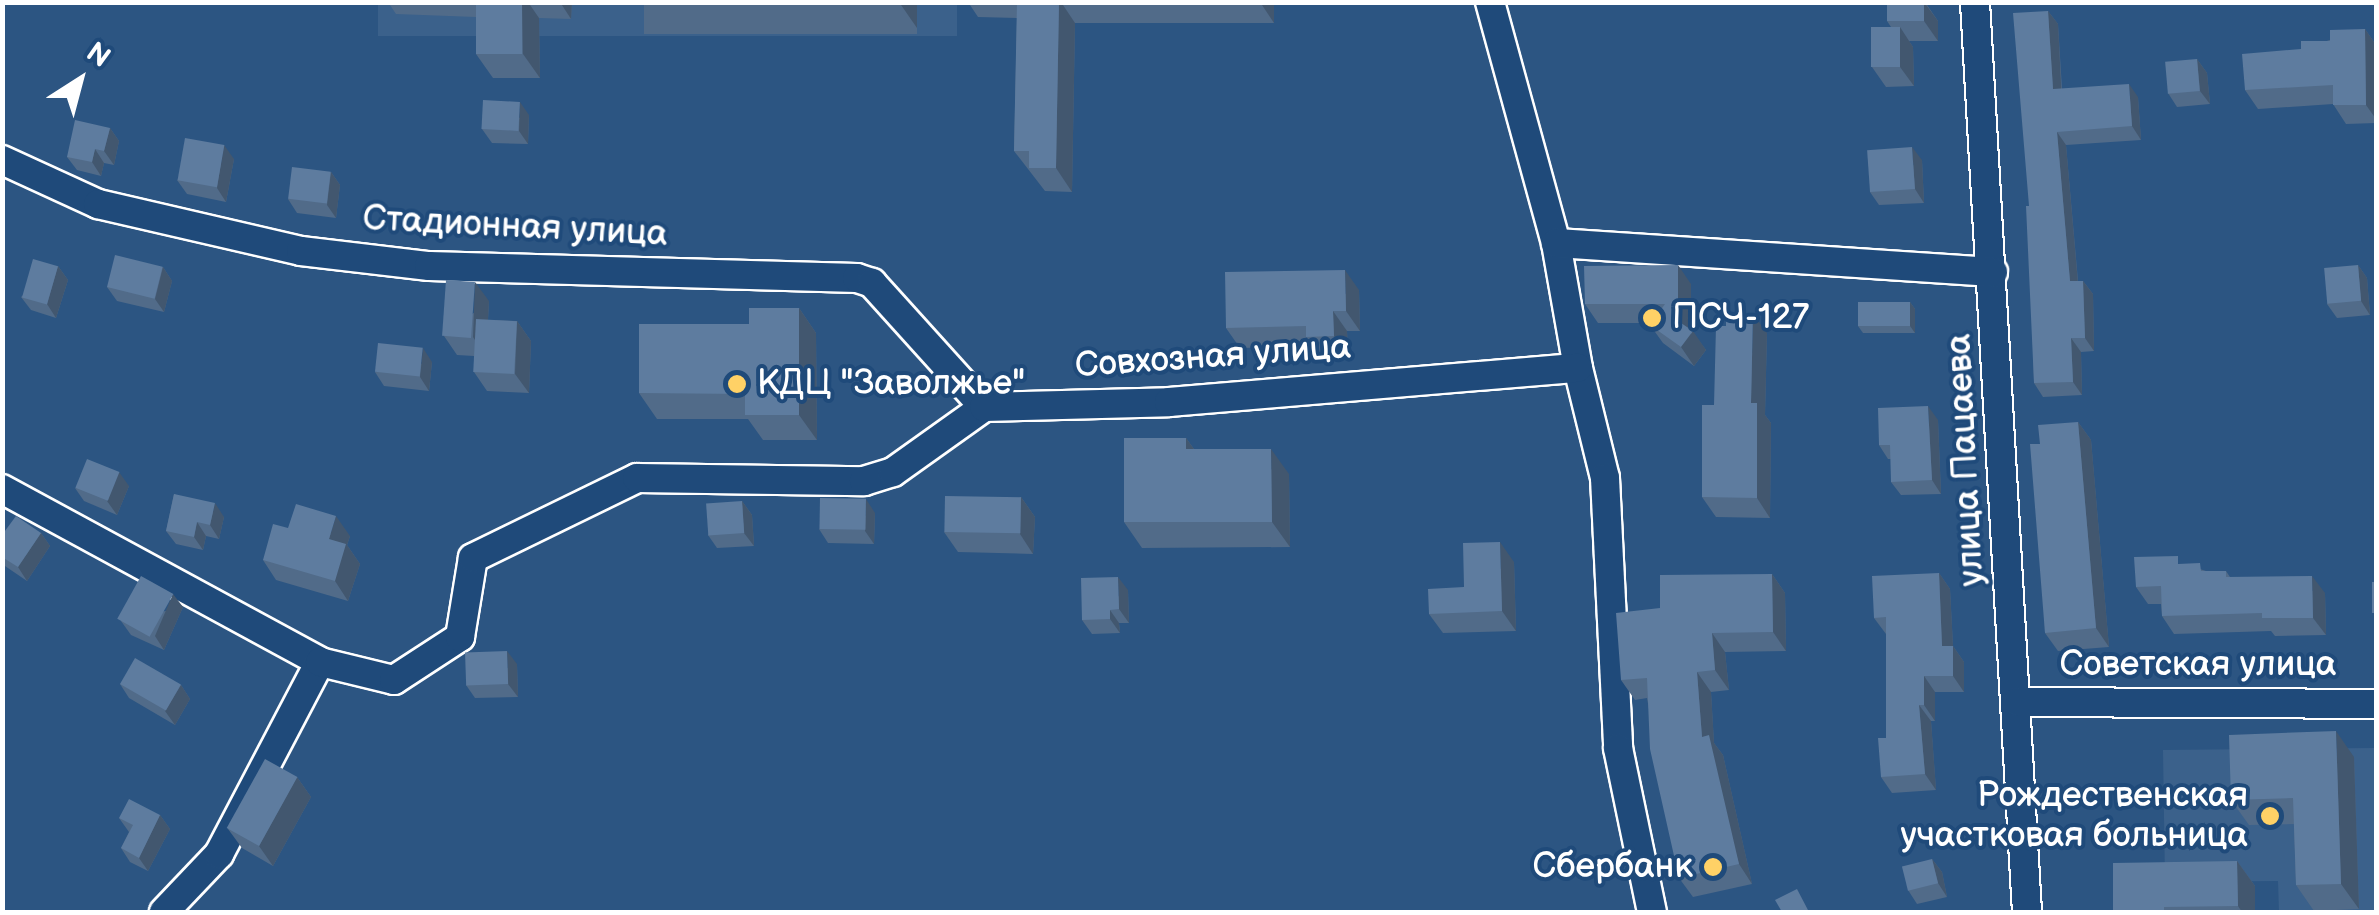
<!DOCTYPE html>
<html>
<head>
<meta charset="utf-8">
<style>
	body { margin:0 }
	#map { position:relative; width:2379px; height:915px; overflow:hidden; background:#2c5582; font-family:"Balsamiq Sans",sans-serif }
	div>[style] { position:absolute }
	[style*='--x'] { left:calc(var(--x)*1px); top:calc(var(--y)*1px); width:calc(var(--w)*1px); rotate:calc(var(--a)*1deg) }
	.built>* { inset:0; background:#3b618b; transform-origin:0 0 }
	.roads { filter:drop-shadow(2px 0 #fff) drop-shadow(-2px 0 #fff) drop-shadow(0 2px #fff) drop-shadow(0 -2px #fff) }
	.minor>* { height:28px; margin:-14px; padding:0 14px; transform-origin:14px; border-radius:14px; background:#1f4a7a }
	.wall>* { inset:0; background:#516b89; transform-origin:0 0 }
	.shaded-wall>* { inset:0; background:#42576f }
	.building>* { inset:0; background:#5e7c9f; transform-origin:0 0 }
	.dots>* { width:28px; height:28px; translate:-50% -50%; box-sizing:border-box; border:5px solid #1f4a7a; border-radius:50% }
	span { translate:-50% -50%; white-space:nowrap; text-align:center; line-height:1.15; -webkit-text-stroke:8px #1f4a7a; paint-order:stroke }
	.street-label { font-size:35px; color:#fff }
	.poi-label { font-size:35px; color:#fff }
	.left { translate:0 -50%; text-align:left }
	.right { translate:-100% -50%; text-align:right }
	.frame { position:absolute; inset:0; border:5px solid #fff; pointer-events:none }
	.north { position:absolute; left:30px; top:30px; width:100px; height:100px; -webkit-text-stroke:8px #1f4a7a; paint-order:stroke; rotate:36deg; font-size:28px; font-weight:700; line-height:40px; text-align:center; color:#fff }
	.north::after { content:''; display:block; margin:auto; width:35px; height:45px; background:#fff; clip-path:polygon(50% 0,100% 100%,50% 72%,0 100%) }
</style>
</head>
<body>
<div id="map">
	<div class="built">
		<div style="left:378px;top:3px;width:579px;height:33px"></div>
		<div style="clip-path:polygon(2376px 748px,2376px 912px,2279px 912px,2278px 881px,2165px 882px,2163px 750px)"></div>
	</div>
	<div class="roads">
		<div class="minor">
			<div style="--x:1490;--y:2;--w:250;--a:74.7"></div>
			<div style="--x:1556;--y:243;--w:127;--a:80"></div>
			<div style="--x:1578;--y:368;--w:113;--a:76.2"></div>
			<div style="--x:1605;--y:478;--w:270;--a:87.2"></div>
			<div style="--x:1618;--y:748;--w:167;--a:78.3"></div>
			<div style="--x:1975;--y:2;--w:911;--a:86.73"></div>
			<div style="--x:2;--y:160;--w:106;--a:24.6"></div>
			<div style="--x:98;--y:204;--w:208;--a:13"></div>
			<div style="--x:301;--y:251;--w:129;--a:6.7"></div>
			<div style="--x:429;--y:266;--w:428;--a:1.6"></div>
			<div style="--x:857;--y:278;--w:16;--a:18"></div>
			<div style="--x:872;--y:283;--w:167;--a:47.9"></div>
			<div style="--x:1556;--y:243;--w:438;--a:3.8"></div>
			<div style="--x:2;--y:489;--w:362;--a:28.5"></div>
			<div style="--x:2018;--y:702;--w:358;--a:0.3"></div>
			<div style="--x:164;--y:912;--w:80;--a:-46.5"></div>
			<div style="--x:219;--y:854;--w:217;--a:-62.3"></div>
			<div style="--x:320;--y:662;--w:76;--a:13.7"></div>
			<div style="--x:394;--y:680;--w:79;--a:-33.1"></div>
			<div style="--x:460;--y:637;--w:80;--a:-80.7"></div>
			<div style="--x:473;--y:558;--w:182;--a:-26"></div>
			<div style="--x:637;--y:478;--w:227;--a:0.8"></div>
			<div style="--x:864;--y:481;--w:30;--a:-17"></div>
			<div style="--x:893;--y:472;--w:112;--a:-35.5"></div>
			<div style="--x:984;--y:407;--w:185;--a:-1.5"></div>
			<div style="--x:1169;--y:402;--w:410;--a:-4.8"></div>
		</div>
	</div>
	<div class="wall">
		<div style="clip-path:polygon(388px 2px,572px 2px,571px 19px,539px 18px,540px 78px,493px 78px,476px 54px,476px 17px,396px 14px)"></div>
		<div style="left:644px;top:2px;width:273px;height:32px"></div>
		<div style="clip-path:polygon(968px 2px,1274px 2px,1274px 23px,1075px 23px,1072px 192px,1045px 191px,1014px 151px,1017px 18px,978px 17px)"></div>
		<div style="clip-path:polygon(1887px 2px,1925px 2px,1938px 21px,1938px 41px,1909px 41px,1913px 47px,1914px 86px,1886px 87px,1872px 67px,1891px 27px,1887px 21px)"></div>
		<div style="clip-path:polygon(2048px 11px,2058px 24px,2062px 89px,2138px 97px,2141px 140px,2066px 145px,2078px 281px,2083px 281px,2093px 294px,2094px 351px,2081px 352px,2082px 395px,2043px 397px,2034px 383px,2029px 206px)"></div>
		<div style="clip-path:polygon(2365px 29px,2376px 45px,2376px 123px,2346px 124px,2333px 104px,2258px 109px,2245px 90px,2301px 49px)"></div>
		<div style="clip-path:polygon(2197px 59px,2207px 73px,2210px 104px,2177px 107px,2168px 93px)"></div>
		<div style="clip-path:polygon(529px 115px,528px 144px,492px 143px,482px 129px)"></div>
		<div style="clip-path:polygon(110px 128px,119px 141px,114px 165px,104px 163px,101px 176px,77px 170px,67px 157px)"></div>
		<div style="clip-path:polygon(234px 159px,226px 202px,187px 194px,177px 180px)"></div>
		<div style="clip-path:polygon(1922px 160px,1924px 203px,1879px 205px,1870px 192px)"></div>
		<div style="clip-path:polygon(331px 172px,340px 185px,336px 218px,297px 213px,288px 199px)"></div>
		<div style="clip-path:polygon(2358px 265px,2367px 278px,2370px 315px,2337px 318px,2327px 304px)"></div>
		<div style="clip-path:polygon(58px 266px,68px 280px,56px 318px,31px 310px,21px 297px)"></div>
		<div style="clip-path:polygon(163px 267px,172px 281px,164px 312px,117px 301px,107px 287px)"></div>
		<div style="clip-path:polygon(1691px 284px,1691px 330px,1706px 350px,1694px 366px,1663px 343px,1650px 325px,1651px 323px,1598px 323px,1585px 304px)"></div>
		<div style="clip-path:polygon(1359px 290px,1360px 331px,1347px 331px,1348px 356px,1320px 357px,1313px 346px,1240px 348px,1226px 328px)"></div>
		<div style="clip-path:polygon(489px 301px,488px 320px,517px 321px,531px 341px,529px 393px,487px 391px,474px 372px,474px 356px,457px 355px,444px 336px)"></div>
		<div style="clip-path:polygon(1910px 302px,1915px 309px,1915px 333px,1863px 333px,1858px 326px)"></div>
		<div style="clip-path:polygon(799px 308px,816px 333px,817px 440px,763px 440px,748px 419px,657px 419px,639px 393px,749px 324px)"></div>
		<div style="clip-path:polygon(1767px 333px,1765px 415px,1771px 423px,1770px 518px,1716px 517px,1702px 497px,1714px 405px)"></div>
		<div style="clip-path:polygon(432px 362px,429px 391px,384px 386px,375px 372px)"></div>
		<div style="clip-path:polygon(1938px 420px,1941px 494px,1901px 495px,1891px 482px,1891px 459px,1888px 459px,1879px 445px)"></div>
		<div style="clip-path:polygon(2078px 422px,2091px 440px,2109px 647px,2058px 651px,2045px 633px,2040px 444px)"></div>
		<div style="clip-path:polygon(1186px 438px,1194px 449px,1289px 474px,1290px 547px,1142px 548px,1124px 522px)"></div>
		<div style="clip-path:polygon(129px 486px,117px 515px,84px 501px,75px 488px)"></div>
		<div style="clip-path:polygon(174px 494px,224px 517px,219px 539px,206px 536px,203px 550px,176px 544px,166px 531px)"></div>
		<div style="clip-path:polygon(1021px 497px,1035px 517px,1033px 554px,958px 552px,944px 532px)"></div>
		<div style="clip-path:polygon(742px 501px,752px 515px,754px 546px,717px 548px,708px 535px)"></div>
		<div style="clip-path:polygon(875px 513px,874px 544px,828px 543px,819px 529px)"></div>
		<div style="clip-path:polygon(288px 528px,350px 536px,347px 545px,360px 564px,348px 601px,276px 580px,263px 560px)"></div>
		<div style="clip-path:polygon(41px 533px,50px 546px,27px 581px,2px 564px,2px 535px)"></div>
		<div style="clip-path:polygon(1514px 562px,1516px 631px,1443px 633px,1429px 614px,1464px 587px)"></div>
		<div style="clip-path:polygon(2184px 564px,2206px 571px,2226px 571px,2230px 577px,2325px 593px,2326px 635px,2275px 636px,2271px 631px,2174px 634px,2162px 616px,2161px 604px,2148px 604px,2136px 587px)"></div>
		<div style="clip-path:polygon(1939px 573px,1950px 589px,1953px 646px,1964px 662px,1964px 692px,1935px 692px,1935px 721px,1931px 721px,1936px 790px,1892px 793px,1881px 777px,1886px 738px,1886px 634px,1874px 618px)"></div>
		<div style="clip-path:polygon(1772px 574px,1785px 593px,1786px 651px,1725px 652px,1729px 690px,1711px 692px,1714px 743px,1723px 755px,1752px 884px,1693px 897px,1679px 878px,1647px 698px,1635px 700px,1621px 680px)"></div>
		<div style="clip-path:polygon(1128px 590px,1129px 623px,1119px 623px,1120px 633px,1092px 634px,1082px 620px)"></div>
		<div style="clip-path:polygon(183px 607px,164px 650px,131px 635px,121px 621px)"></div>
		<div style="clip-path:polygon(517px 664px,518px 697px,475px 698px,466px 685px)"></div>
		<div style="clip-path:polygon(120px 684px,181px 685px,190px 699px,175px 725px,129px 698px)"></div>
		<div style="clip-path:polygon(2354px 757px,2359px 909px,2314px 911px,2296px 885px,2294px 824px,2249px 825px,2231px 800px)"></div>
		<div style="clip-path:polygon(297px 777px,311px 797px,273px 866px,242px 848px,228px 829px)"></div>
		<div style="clip-path:polygon(160px 815px,170px 829px,148px 871px,130px 862px,121px 848px,129px 832px,119px 818px)"></div>
		<div style="clip-path:polygon(1932px 859px,1942px 872px,1947px 897px,1917px 904px,1908px 890px)"></div>
		<div style="clip-path:polygon(2237px 861px,2255px 886px,2255px 912px,2113px 912px)"></div>
	</div>
	<div class="shaded-wall">
		<div style="clip-path:polygon(522px 2px,528px 2px,539px 18px,540px 78px,523px 54px)"></div>
		<div style="clip-path:polygon(560px 2px,572px 2px,571px 19px)"></div>
		<div style="clip-path:polygon(899px 2px,917px 2px,917px 28px)"></div>
		<div style="clip-path:polygon(1059px 2px,1061px 2px,1075px 23px,1072px 192px,1056px 168px)"></div>
		<div style="clip-path:polygon(1260px 2px,1274px 2px,1274px 23px)"></div>
		<div style="clip-path:polygon(1924px 2px,1938px 21px,1938px 41px,1924px 21px)"></div>
		<div style="clip-path:polygon(2048px 11px,2058px 24px,2062px 103px,2053px 89px)"></div>
		<div style="clip-path:polygon(1900px 27px,1913px 47px,1914px 86px,1900px 67px)"></div>
		<div style="clip-path:polygon(2365px 29px,2376px 45px,2376px 119px,2366px 105px)"></div>
		<div style="clip-path:polygon(2197px 59px,2207px 73px,2210px 104px,2200px 91px)"></div>
		<div style="clip-path:polygon(2129px 84px,2138px 97px,2141px 140px,2132px 126px)"></div>
		<div style="clip-path:polygon(520px 102px,529px 115px,528px 144px,519px 131px)"></div>
		<div style="clip-path:polygon(110px 128px,119px 141px,114px 165px,104px 151px)"></div>
		<div style="clip-path:polygon(2057px 132px,2066px 145px,2079px 295px,2070px 281px)"></div>
		<div style="clip-path:polygon(224px 145px,234px 159px,226px 202px,217px 188px)"></div>
		<div style="clip-path:polygon(1912px 147px,1922px 160px,1924px 203px,1915px 189px)"></div>
		<div style="clip-path:polygon(95px 149px,104px 163px,101px 176px,92px 162px)"></div>
		<div style="clip-path:polygon(331px 172px,340px 185px,336px 218px,327px 205px)"></div>
		<div style="clip-path:polygon(1678px 265px,1691px 284px,1691px 334px,1693px 331px,1706px 350px,1694px 366px,1681px 347px,1678px 321px)"></div>
		<div style="clip-path:polygon(2358px 265px,2367px 278px,2370px 315px,2361px 301px)"></div>
		<div style="clip-path:polygon(58px 266px,68px 280px,56px 318px,47px 304px)"></div>
		<div style="clip-path:polygon(163px 267px,172px 281px,164px 312px,155px 299px)"></div>
		<div style="clip-path:polygon(1345px 270px,1359px 290px,1360px 331px,1346px 311px)"></div>
		<div style="clip-path:polygon(2083px 281px,2093px 294px,2094px 351px,2085px 338px)"></div>
		<div style="clip-path:polygon(475px 282px,489px 301px,486px 357px,473px 337px)"></div>
		<div style="clip-path:polygon(1910px 302px,1915px 309px,1915px 333px,1910px 326px)"></div>
		<div style="clip-path:polygon(799px 308px,816px 333px,817px 440px,799px 415px)"></div>
		<div style="clip-path:polygon(1333px 311px,1347px 331px,1348px 356px,1334px 336px)"></div>
		<div style="clip-path:polygon(1753px 314px,1767px 333px,1765px 415px,1771px 423px,1770px 518px,1757px 498px,1751px 403px)"></div>
		<div style="clip-path:polygon(517px 321px,531px 341px,529px 393px,515px 374px)"></div>
		<div style="clip-path:polygon(2071px 338px,2081px 352px,2082px 395px,2073px 382px)"></div>
		<div style="clip-path:polygon(423px 348px,432px 362px,429px 391px,420px 377px)"></div>
		<div style="clip-path:polygon(1928px 406px,1938px 420px,1941px 494px,1932px 480px)"></div>
		<div style="clip-path:polygon(2078px 422px,2091px 440px,2109px 647px,2096px 628px)"></div>
		<div style="clip-path:polygon(1186px 438px,1204px 463px,1186px 449px)"></div>
		<div style="clip-path:polygon(1271px 449px,1289px 474px,1290px 547px,1272px 522px)"></div>
		<div style="clip-path:polygon(119px 472px,129px 486px,117px 515px,107px 501px)"></div>
		<div style="clip-path:polygon(1021px 497px,1035px 517px,1033px 554px,1020px 534px)"></div>
		<div style="clip-path:polygon(866px 499px,875px 513px,874px 544px,865px 531px)"></div>
		<div style="clip-path:polygon(742px 501px,752px 515px,754px 546px,744px 533px)"></div>
		<div style="clip-path:polygon(215px 503px,224px 517px,219px 539px,210px 525px)"></div>
		<div style="clip-path:polygon(336px 516px,350px 536px,347px 545px,360px 564px,348px 601px,335px 581px,329px 539px)"></div>
		<div style="clip-path:polygon(197px 522px,206px 536px,203px 550px,194px 537px)"></div>
		<div style="clip-path:polygon(41px 533px,50px 546px,27px 581px,18px 567px)"></div>
		<div style="clip-path:polygon(1500px 542px,1514px 562px,1516px 631px,1502px 611px)"></div>
		<div style="clip-path:polygon(1939px 573px,1950px 589px,1953px 646px,1964px 662px,1964px 692px,1953px 676px,1942px 646px)"></div>
		<div style="clip-path:polygon(1772px 574px,1785px 593px,1786px 651px,1773px 632px)"></div>
		<div style="clip-path:polygon(2312px 576px,2325px 593px,2326px 635px,2313px 618px)"></div>
		<div style="clip-path:polygon(1118px 577px,1128px 590px,1129px 623px,1119px 609px)"></div>
		<div style="clip-path:polygon(173px 594px,183px 607px,164px 650px,155px 636px)"></div>
		<div style="clip-path:polygon(1110px 610px,1119px 623px,1120px 633px,1110px 619px)"></div>
		<div style="clip-path:polygon(1712px 633px,1725px 652px,1729px 690px,1715px 670px)"></div>
		<div style="clip-path:polygon(507px 651px,517px 664px,518px 697px,508px 684px)"></div>
		<div style="clip-path:polygon(1697px 672px,1711px 692px,1714px 743px,1723px 755px,1752px 884px,1739px 864px,1702px 737px)"></div>
		<div style="clip-path:polygon(1924px 676px,1935px 692px,1935px 721px,1924px 705px)"></div>
		<div style="clip-path:polygon(181px 685px,190px 699px,175px 725px,165px 711px)"></div>
		<div style="clip-path:polygon(1919px 705px,1931px 721px,1936px 790px,1925px 774px)"></div>
		<div style="clip-path:polygon(2336px 731px,2354px 757px,2359px 909px,2341px 884px)"></div>
		<div style="clip-path:polygon(297px 777px,311px 797px,273px 866px,259px 846px)"></div>
		<div style="clip-path:polygon(160px 815px,170px 829px,148px 871px,139px 858px)"></div>
		<div style="clip-path:polygon(1932px 859px,1942px 872px,1947px 897px,1938px 883px)"></div>
		<div style="clip-path:polygon(2237px 861px,2255px 886px,2255px 912px,2242px 912px,2238px 906px)"></div>
	</div>
	<div class="building">
		<div style="left:476px;top:2px;width:46px;height:52px"></div>
		<div style="clip-path:polygon(644px 2px,899px 2px,644px 3px)"></div>
		<div style="clip-path:polygon(1017px 2px,1059px 2px,1056px 168px,1029px 168px,1029px 151px,1014px 151px)"></div>
		<div style="left:1887px;top:2px;width:37px;height:19px"></div>
		<div style="clip-path:polygon(2048px 11px,2053px 89px,2129px 84px,2132px 126px,2057px 132px,2070px 281px,2083px 281px,2085px 338px,2071px 338px,2073px 382px,2034px 383px,2026px 206px,2029px 206px,2013px 13px)"></div>
		<div style="left:1871px;top:27px;width:29px;height:40px"></div>
		<div style="clip-path:polygon(2365px 29px,2366px 105px,2333px 105px,2333px 85px,2245px 90px,2242px 54px,2301px 49px,2301px 41px,2330px 41px,2330px 30px)"></div>
		<div style="left:2197px;top:59px;width:32px;height:32px;rotate:85deg"></div>
		<div style="left:483px;top:100px;width:37px;height:29px;rotate:3deg"></div>
		<div style="clip-path:polygon(75px 120px,110px 128px,104px 151px,95px 149px,92px 162px,67px 157px)"></div>
		<div style="left:185px;top:138px;width:40px;height:43px;rotate:10deg"></div>
		<div style="left:1912px;top:147px;width:42px;height:45px;rotate:86deg"></div>
		<div style="left:292px;top:167px;width:39px;height:32px;rotate:7deg"></div>
		<div style="left:115px;top:255px;width:49px;height:33px;rotate:14deg"></div>
		<div style="left:33px;top:259px;width:26px;height:40px;rotate:16deg"></div>
		<div style="clip-path:polygon(1678px 265px,1678px 321px,1693px 331px,1681px 347px,1650px 325px,1665px 304px,1585px 304px,1584px 266px)"></div>
		<div style="left:2358px;top:265px;width:36px;height:34px;rotate:85deg"></div>
		<div style="clip-path:polygon(1345px 270px,1346px 311px,1333px 311px,1334px 336px,1306px 337px,1306px 326px,1226px 328px,1225px 272px)"></div>
		<div style="left:446px;top:280px;width:29px;height:56px;rotate:4deg"></div>
		<div style="left:1858px;top:302px;width:52px;height:24px"></div>
		<div style="clip-path:polygon(749px 308px,799px 308px,799px 415px,745px 415px,745px 394px,639px 393px,639px 324px,749px 324px)"></div>
		<div style="clip-path:polygon(1726px 313px,1753px 314px,1751px 403px,1757px 403px,1757px 498px,1702px 497px,1702px 405px,1714px 405px,1716px 326px,1726px 326px)"></div>
		<div style="left:476px;top:319px;width:41px;height:53px;rotate:3deg"></div>
		<div style="left:378px;top:343px;width:45px;height:29px;rotate:6deg"></div>
		<div style="clip-path:polygon(1928px 406px,1932px 480px,1891px 482px,1890px 445px,1879px 445px,1878px 408px)"></div>
		<div style="clip-path:polygon(2078px 422px,2096px 628px,2045px 633px,2030px 444px,2040px 444px,2038px 425px)"></div>
		<div style="clip-path:polygon(1124px 438px,1186px 438px,1186px 449px,1271px 449px,1272px 522px,1124px 522px)"></div>
		<div style="left:87px;top:459px;width:35px;height:31px;rotate:22deg"></div>
		<div style="clip-path:polygon(174px 494px,215px 503px,210px 525px,197px 522px,194px 537px,166px 531px)"></div>
		<div style="left:945px;top:496px;width:76px;height:36px;rotate:1deg"></div>
		<div style="left:820px;top:498px;width:46px;height:31px;rotate:1deg"></div>
		<div style="left:742px;top:501px;width:32px;height:36px;rotate:86deg"></div>
		<div style="clip-path:polygon(296px 504px,336px 516px,329px 539px,346px 544px,335px 581px,263px 560px,273px 524px,288px 528px)"></div>
		<div style="clip-path:polygon(16px 516px,41px 533px,18px 567px,2px 557px,2px 535px)"></div>
		<div style="clip-path:polygon(1500px 542px,1502px 611px,1429px 614px,1428px 589px,1464px 587px,1463px 543px)"></div>
		<div style="clip-path:polygon(2178px 556px,2178px 564px,2200px 563px,2201px 571px,2226px 571px,2226px 577px,2312px 576px,2313px 618px,2262px 618px,2262px 613px,2162px 616px,2161px 586px,2136px 587px,2134px 557px)"></div>
		<div style="clip-path:polygon(1939px 573px,1942px 646px,1953px 646px,1953px 676px,1924px 676px,1924px 705px,1919px 705px,1925px 774px,1881px 777px,1878px 738px,1886px 738px,1886px 617px,1874px 618px,1872px 576px)"></div>
		<div style="clip-path:polygon(1772px 574px,1773px 632px,1712px 633px,1715px 670px,1697px 672px,1702px 737px,1709px 735px,1739px 864px,1679px 878px,1650px 749px,1647px 678px,1621px 680px,1616px 613px,1660px 608px,1660px 575px)"></div>
		<div style="left:141px;top:576px;width:37px;height:49px;rotate:29deg"></div>
		<div style="clip-path:polygon(1118px 577px,1119px 609px,1110px 610px,1110px 619px,1082px 620px,1081px 578px)"></div>
		<div style="left:2372px;top:582px;width:4px;height:31px"></div>
		<div style="left:507px;top:651px;width:33px;height:42px;rotate:88deg"></div>
		<div style="left:135px;top:658px;width:53px;height:30px;rotate:30deg"></div>
		<div style="clip-path:polygon(2336px 731px,2341px 884px,2296px 885px,2293px 798px,2231px 800px,2229px 735px)"></div>
		<div style="left:265px;top:759px;width:37px;height:79px;rotate:29deg"></div>
		<div style="clip-path:polygon(129px 799px,160px 815px,139px 858px,121px 848px,133px 825px,119px 818px)"></div>
		<div style="left:1932px;top:859px;width:25px;height:31px;rotate:76deg"></div>
		<div style="clip-path:polygon(2237px 861px,2238px 906px,2164px 907px,2164px 912px,2113px 912px,2113px 863px)"></div>
		<div style="clip-path:polygon(1797px 889px,1809px 912px,1782px 912px,1775px 900px)"></div>
	</div>
	<div class="dots">
		<div style="left:1652px;top:318px;background:#ffd166"></div>
		<div style="left:737px;top:384px;background:#ffd166"></div>
		<div style="left:2270px;top:816px;background:#ffd166"></div>
		<div style="left:1713px;top:867px;background:#ffd166"></div>
	</div>
	<div class="street-label">
		<span style="left:515px;top:227px;rotate:3deg">Стадионная улица</span>
		<span style="left:1213px;top:357px;rotate:-4deg">Совхозная улица</span>
		<span style="left:1966px;top:460px;rotate:-93deg">улица Пацаева</span>
		<span style="left:2198px;top:665px">Советская улица</span>
	</div>
	<div class="poi-label">
		<span class="left" style="left:1672px;top:318px">ПСЧ-127</span>
		<span class="left" style="left:757px;top:384px">КДЦ "Заволжье"</span>
		<span class="right" style="left:2248px;top:816px">Рождественская<br>участковая больница</span>
		<span class="right" style="left:1693px;top:867px">Сбербанк</span>
	</div>
	<div class="frame"></div>
	<div class="north">N</div>
</div>
</body>
</html>
